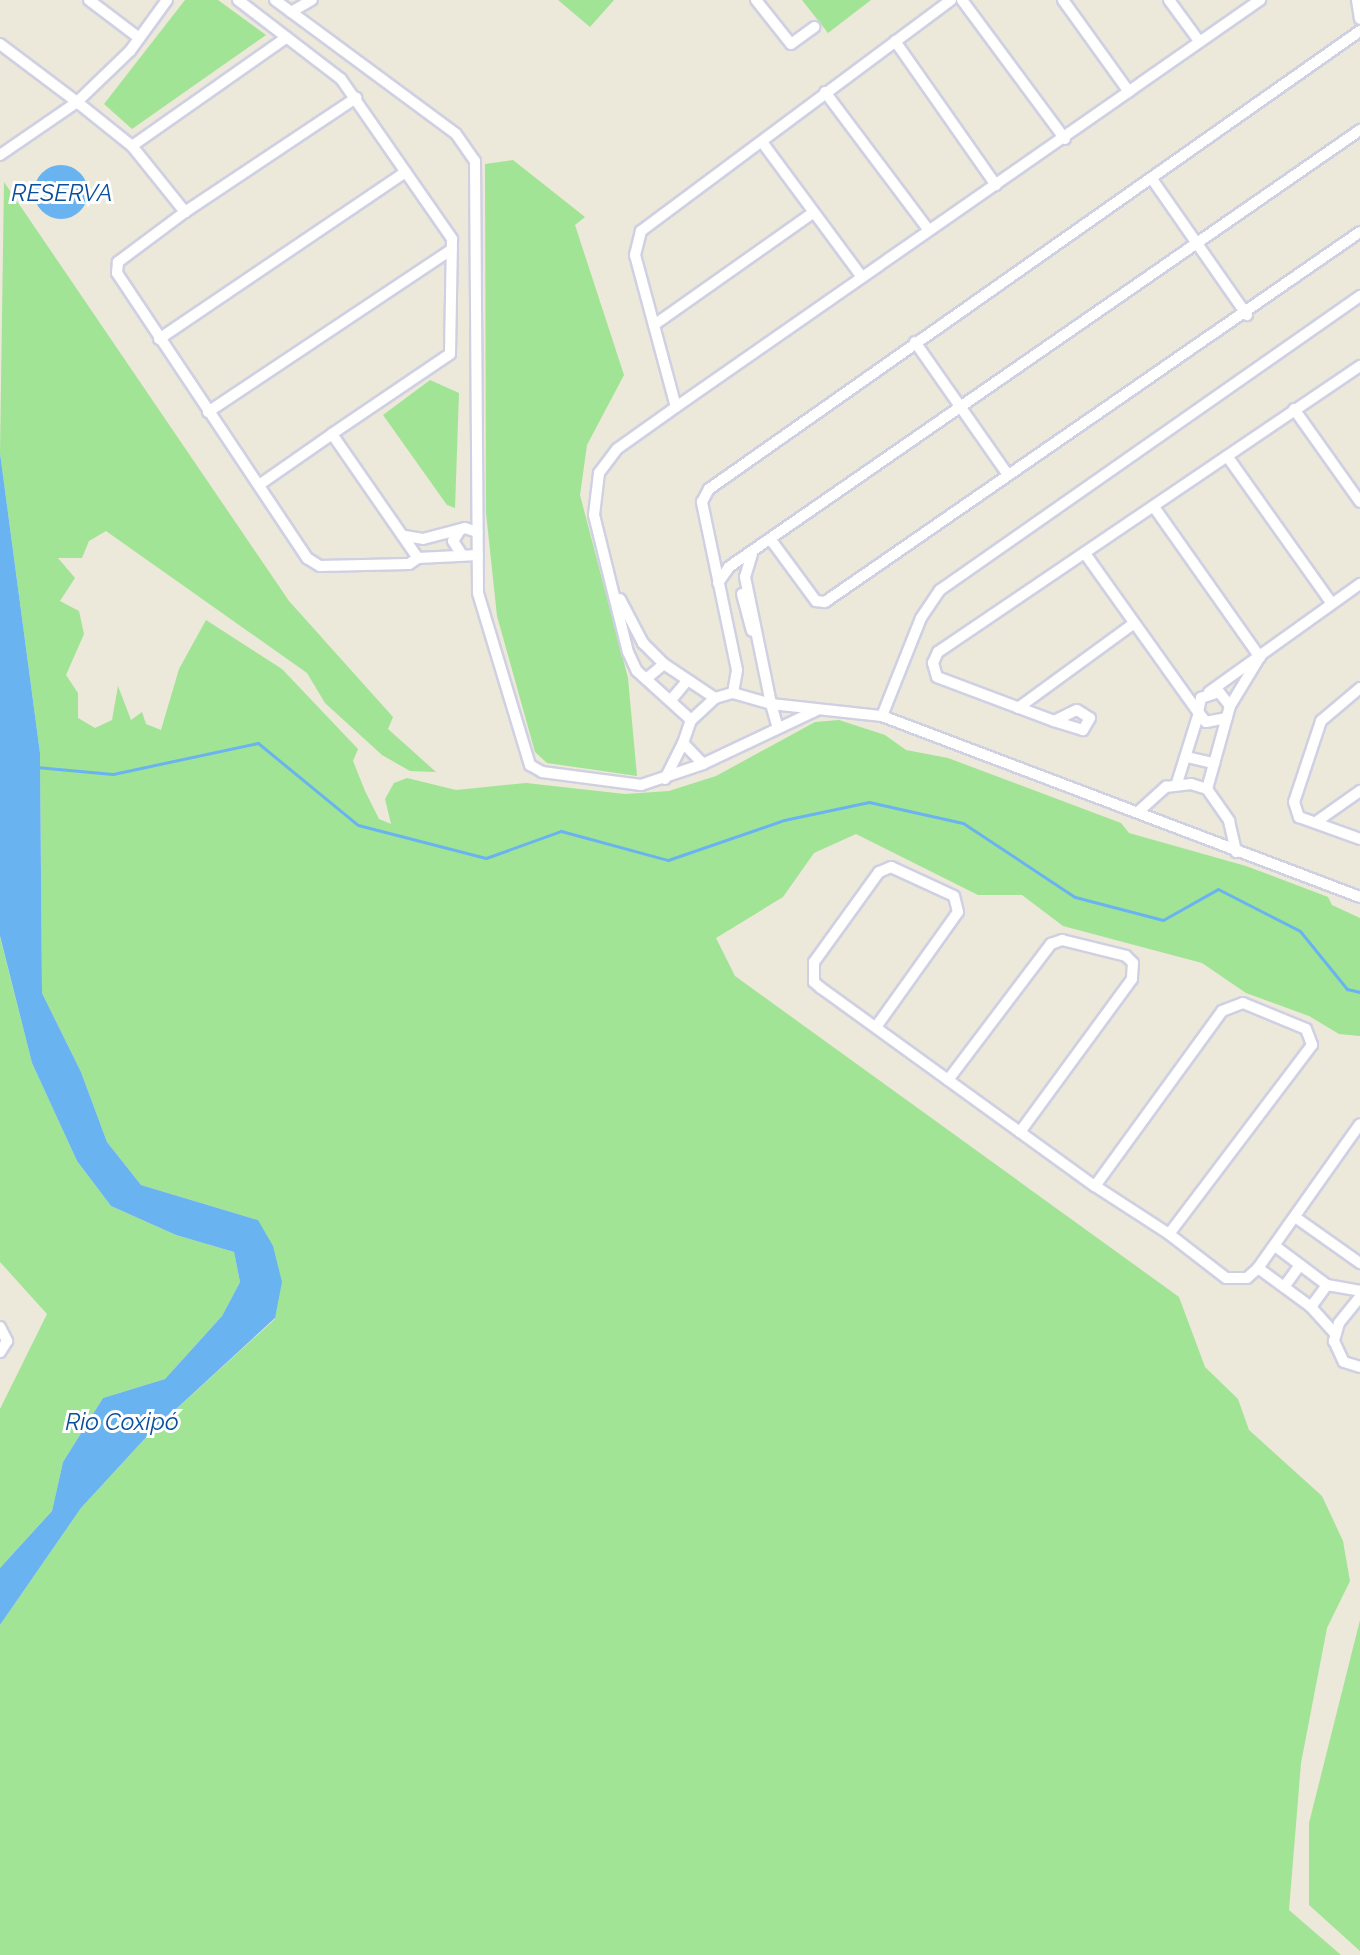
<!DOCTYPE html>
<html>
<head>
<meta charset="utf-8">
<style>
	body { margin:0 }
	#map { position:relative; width:1360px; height:1955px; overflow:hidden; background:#ece8da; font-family:Raleway,sans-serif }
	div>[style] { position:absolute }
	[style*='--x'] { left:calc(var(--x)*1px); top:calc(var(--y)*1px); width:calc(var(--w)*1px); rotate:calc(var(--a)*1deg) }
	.green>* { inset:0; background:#a1e495 }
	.water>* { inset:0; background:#6ab3f1 }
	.round { border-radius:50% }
	.stream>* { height:3px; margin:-1.5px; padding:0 1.5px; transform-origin:1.5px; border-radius:1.5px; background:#6ab3f1 }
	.roads { filter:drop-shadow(2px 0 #d0d0e3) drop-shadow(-2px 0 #d0d0e3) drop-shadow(0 2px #d0d0e3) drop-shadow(0 -2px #d0d0e3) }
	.minor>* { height:10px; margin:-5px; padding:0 5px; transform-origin:5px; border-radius:5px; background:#fff }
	span { translate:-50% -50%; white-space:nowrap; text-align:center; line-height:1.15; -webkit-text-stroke:6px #fff; paint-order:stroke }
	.water-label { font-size:24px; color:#0a4e9c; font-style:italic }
</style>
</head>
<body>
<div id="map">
	<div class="green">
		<div style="clip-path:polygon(185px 0,218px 0,266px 35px,132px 129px,104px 104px)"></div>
		<div style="clip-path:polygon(558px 0,614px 0,590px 27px)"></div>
		<div style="clip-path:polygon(802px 0,871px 0,828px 33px)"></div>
		<div style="clip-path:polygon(513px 160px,585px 217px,575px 225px,624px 375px,587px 445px,580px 495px,628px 678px,637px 776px,547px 763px,535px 752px,497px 616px,486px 513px,485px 164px)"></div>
		<div style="clip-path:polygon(4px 182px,289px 601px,393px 717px,388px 729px,436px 772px,410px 771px,382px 755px,325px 703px,307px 673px,106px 531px,89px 541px,82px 558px,58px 558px,75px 578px,60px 601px,79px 611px,84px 634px,66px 675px,78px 693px,78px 718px,95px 728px,112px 720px,118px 686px,131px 720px,142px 712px,146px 724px,161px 730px,179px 669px,206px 620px,282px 669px,358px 749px,353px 761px,365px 791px,379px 819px,391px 824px,385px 799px,394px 783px,407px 778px,456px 790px,526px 783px,625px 794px,669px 791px,716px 776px,815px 722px,839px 720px,885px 735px,906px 750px,948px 758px,1121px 823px,1129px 833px,1246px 866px,1328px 897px,1332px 905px,1360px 918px,1360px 1036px,1339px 1034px,1309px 1016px,1246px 993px,1202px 963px,1063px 926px,1022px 895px,978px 895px,856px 834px,814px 853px,783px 897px,716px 938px,735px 976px,1179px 1297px,1205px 1367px,1238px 1399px,1249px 1430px,1322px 1496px,1343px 1541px,1350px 1581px,1327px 1628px,1301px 1763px,1289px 1910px,1341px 1955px,0 1955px,0 1625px,81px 1508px,150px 1433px,275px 1319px,258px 1220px,141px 1185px,107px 1142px,81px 1072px,42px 993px,40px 753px,0 453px)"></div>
		<div style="clip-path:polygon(430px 380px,459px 393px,455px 508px,447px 505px,383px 415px)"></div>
		<div style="clip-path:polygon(0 937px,32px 1063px,77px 1161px,111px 1206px,176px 1235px,234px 1252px,240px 1282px,222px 1316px,165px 1379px,103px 1398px,63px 1462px,52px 1511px,0 1568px,0 1409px,47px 1314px,0 1262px)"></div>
		<div style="clip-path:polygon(1360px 1620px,1360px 1951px,1309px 1905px,1309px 1823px)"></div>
	</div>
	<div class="water">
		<div class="round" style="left:34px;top:165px;width:54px;height:54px"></div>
		<div style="clip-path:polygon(0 453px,40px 753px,42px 993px,81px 1072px,107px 1142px,141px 1185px,258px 1220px,273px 1246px,282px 1282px,275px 1318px,150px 1433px,81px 1508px,0 1625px,0 1568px,52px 1511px,63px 1462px,103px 1398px,165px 1379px,222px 1316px,240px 1282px,234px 1252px,176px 1235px,111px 1206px,77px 1161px,32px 1063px,0 936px)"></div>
	</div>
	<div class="stream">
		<div style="--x:36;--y:767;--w:77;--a:5.2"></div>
		<div style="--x:113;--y:774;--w:148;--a:-12.1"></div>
		<div style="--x:258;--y:743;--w:129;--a:39.4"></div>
		<div style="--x:358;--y:825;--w:132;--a:14.5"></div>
		<div style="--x:486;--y:858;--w:80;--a:-19.8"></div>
		<div style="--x:561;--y:831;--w:111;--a:15.2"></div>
		<div style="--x:668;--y:860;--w:123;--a:-19"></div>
		<div style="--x:784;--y:820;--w:87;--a:-12"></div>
		<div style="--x:869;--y:802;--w:96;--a:12.6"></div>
		<div style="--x:963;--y:823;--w:134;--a:33.5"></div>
		<div style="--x:1075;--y:897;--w:91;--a:14.6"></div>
		<div style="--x:1163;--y:920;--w:63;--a:-29.4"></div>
		<div style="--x:1218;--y:889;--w:92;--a:27.1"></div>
		<div style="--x:1300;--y:931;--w:75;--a:51"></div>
		<div style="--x:1347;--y:989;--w:13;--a:13"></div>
	</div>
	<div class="roads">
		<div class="minor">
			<div style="--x:89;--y:0;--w:63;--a:37.2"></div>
			<div style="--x:238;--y:0;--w:130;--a:37.5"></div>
			<div style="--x:341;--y:79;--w:195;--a:55.2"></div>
			<div style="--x:452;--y:239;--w:115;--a:91"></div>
			<div style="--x:450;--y:354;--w:143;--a:145.9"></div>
			<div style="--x:332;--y:434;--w:151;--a:55.3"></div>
			<div style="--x:275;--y:0;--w:225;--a:36.5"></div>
			<div style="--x:456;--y:134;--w:33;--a:55"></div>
			<div style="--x:475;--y:161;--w:432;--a:89.6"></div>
			<div style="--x:478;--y:593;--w:180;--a:73.2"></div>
			<div style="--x:530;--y:765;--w:14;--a:30"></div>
			<div style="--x:542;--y:772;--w:100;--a:7.5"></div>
			<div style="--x:641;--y:785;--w:65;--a:-18.7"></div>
			<div style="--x:756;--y:0;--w:56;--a:51.5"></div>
			<div style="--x:791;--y:44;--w:29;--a:-36"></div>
			<div style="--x:951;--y:0;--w:387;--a:143.3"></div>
			<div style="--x:641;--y:231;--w:25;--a:104"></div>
			<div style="--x:635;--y:255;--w:157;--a:74.9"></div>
			<div style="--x:676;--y:407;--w:712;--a:-34.87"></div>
			<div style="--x:962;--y:0;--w:173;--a:53.5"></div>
			<div style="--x:1063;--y:0;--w:113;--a:54.3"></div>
			<div style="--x:1169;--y:0;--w:51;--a:53.8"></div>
			<div style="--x:1357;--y:0;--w:19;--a:81"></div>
			<div style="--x:291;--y:12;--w:24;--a:-30"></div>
			<div style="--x:895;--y:41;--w:176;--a:55"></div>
			<div style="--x:0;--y:44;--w:96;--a:37"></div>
			<div style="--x:77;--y:102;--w:74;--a:-43.9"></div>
			<div style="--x:130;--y:51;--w:63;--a:-54"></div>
			<div style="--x:825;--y:92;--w:171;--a:53.1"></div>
			<div style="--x:762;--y:142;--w:167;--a:53.5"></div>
			<div style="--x:132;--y:146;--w:189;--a:-35.1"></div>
			<div style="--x:0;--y:155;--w:93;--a:-34.5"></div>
			<div style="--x:77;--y:102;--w:70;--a:38.7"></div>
			<div style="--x:132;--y:146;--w:85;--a:51.2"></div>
			<div style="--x:185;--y:212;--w:84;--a:143.3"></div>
			<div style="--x:118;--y:262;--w:11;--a:95"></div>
			<div style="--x:117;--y:273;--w:343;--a:56.3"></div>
			<div style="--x:307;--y:558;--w:15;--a:32"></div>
			<div style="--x:320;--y:566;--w:89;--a:-1.3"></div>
			<div style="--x:409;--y:564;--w:11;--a:-34"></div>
			<div style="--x:418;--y:558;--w:60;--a:-2.9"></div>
			<div style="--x:1152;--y:179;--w:166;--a:55.1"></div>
			<div style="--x:185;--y:212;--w:206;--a:-33.7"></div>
			<div style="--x:654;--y:325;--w:194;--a:-35.2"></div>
			<div style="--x:159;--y:339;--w:298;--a:-34.1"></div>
			<div style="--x:915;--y:342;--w:162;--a:55"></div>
			<div style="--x:676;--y:407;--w:72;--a:144.6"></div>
			<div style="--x:617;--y:449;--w:30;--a:127"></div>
			<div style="--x:599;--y:473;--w:42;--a:96.8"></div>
			<div style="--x:594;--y:515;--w:141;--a:76.1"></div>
			<div style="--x:628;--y:652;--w:21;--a:65"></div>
			<div style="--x:637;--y:671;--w:73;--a:42.2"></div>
			<div style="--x:1294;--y:409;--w:114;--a:54.6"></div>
			<div style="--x:208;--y:412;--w:293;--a:-33.7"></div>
			<div style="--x:1227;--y:456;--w:181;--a:54.6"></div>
			<div style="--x:259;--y:485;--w:89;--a:-34.9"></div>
			<div style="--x:1154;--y:507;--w:184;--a:54.8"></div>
			<div style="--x:460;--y:530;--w:13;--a:122"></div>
			<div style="--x:453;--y:541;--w:17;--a:57"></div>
			<div style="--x:405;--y:536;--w:18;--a:9"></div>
			<div style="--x:423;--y:539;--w:43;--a:-14.7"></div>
			<div style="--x:465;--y:528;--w:13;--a:18"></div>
			<div style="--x:771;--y:540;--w:76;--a:53.6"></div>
			<div style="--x:816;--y:601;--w:9;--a:6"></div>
			<div style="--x:825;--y:602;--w:650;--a:-34.67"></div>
			<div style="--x:752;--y:554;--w:24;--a:107"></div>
			<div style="--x:745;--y:577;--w:130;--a:78.4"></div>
			<div style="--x:771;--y:704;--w:112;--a:6.2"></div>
			<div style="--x:882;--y:716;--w:511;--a:20.74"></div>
			<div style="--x:1086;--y:555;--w:193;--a:54.5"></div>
			<div style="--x:718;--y:583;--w:19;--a:-55"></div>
			<div style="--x:729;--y:567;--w:768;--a:-34.7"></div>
			<div style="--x:742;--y:594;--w:38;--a:75"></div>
			<div style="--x:620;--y:599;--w:50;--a:62.4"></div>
			<div style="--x:643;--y:643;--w:30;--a:45"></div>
			<div style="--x:664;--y:664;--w:61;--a:33.7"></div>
			<div style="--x:715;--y:698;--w:19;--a:-16"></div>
			<div style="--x:733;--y:693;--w:40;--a:16"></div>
			<div style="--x:771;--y:704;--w:22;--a:74"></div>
			<div style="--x:646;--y:679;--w:23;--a:-40"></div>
			<div style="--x:1360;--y:688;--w:51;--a:139.8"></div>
			<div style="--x:1321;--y:721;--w:85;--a:108.4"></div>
			<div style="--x:1294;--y:802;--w:16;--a:72"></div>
			<div style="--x:1299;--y:817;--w:65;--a:19.8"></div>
			<div style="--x:1209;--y:692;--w:186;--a:-35.6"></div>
			<div style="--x:733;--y:693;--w:23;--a:-80"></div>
			<div style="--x:737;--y:670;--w:172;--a:-101.8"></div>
			<div style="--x:702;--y:502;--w:15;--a:-62"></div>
			<div style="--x:709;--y:489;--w:796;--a:-35.13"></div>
			<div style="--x:715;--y:698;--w:33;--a:137"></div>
			<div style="--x:691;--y:720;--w:24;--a:109"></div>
			<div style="--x:683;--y:743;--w:29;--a:46"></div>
			<div style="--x:703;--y:764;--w:124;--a:-25.3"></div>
			<div style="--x:671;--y:700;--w:25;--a:-50"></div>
			<div style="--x:1230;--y:706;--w:60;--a:-58.7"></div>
			<div style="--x:1018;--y:708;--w:142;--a:-36.1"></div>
			<div style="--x:1077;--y:710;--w:15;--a:32"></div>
			<div style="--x:1090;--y:718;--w:14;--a:120"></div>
			<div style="--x:1083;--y:730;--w:30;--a:-163"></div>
			<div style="--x:1054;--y:721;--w:25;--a:-26"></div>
			<div style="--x:882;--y:716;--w:105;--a:-68.3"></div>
			<div style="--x:921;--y:618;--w:34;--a:-56"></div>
			<div style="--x:940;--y:590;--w:513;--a:-34.99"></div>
			<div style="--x:1054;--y:721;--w:125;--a:-159.4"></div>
			<div style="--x:937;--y:677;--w:15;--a:-106"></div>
			<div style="--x:933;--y:663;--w:12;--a:-66"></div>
			<div style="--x:938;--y:652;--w:510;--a:-34.13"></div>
			<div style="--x:1187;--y:757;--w:28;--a:13"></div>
			<div style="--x:665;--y:779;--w:40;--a:-63.4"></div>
			<div style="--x:1177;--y:783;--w:73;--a:-72.6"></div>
			<div style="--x:1207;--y:789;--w:86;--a:-74.5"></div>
			<div style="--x:1230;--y:706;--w:18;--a:-128"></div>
			<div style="--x:1219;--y:692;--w:19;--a:162"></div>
			<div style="--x:1201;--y:698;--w:14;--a:102"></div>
			<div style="--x:1198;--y:712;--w:13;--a:51"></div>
			<div style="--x:1206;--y:722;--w:21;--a:-11"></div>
			<div style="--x:1138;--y:812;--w:38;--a:-42"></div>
			<div style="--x:1166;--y:787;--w:25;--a:-7"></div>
			<div style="--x:1191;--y:784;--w:17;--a:17"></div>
			<div style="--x:1207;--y:789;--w:39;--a:55"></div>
			<div style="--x:1229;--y:821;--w:32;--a:77"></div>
			<div style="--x:1316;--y:822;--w:54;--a:-35.2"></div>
			<div style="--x:876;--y:1027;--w:141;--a:-54.5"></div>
			<div style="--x:958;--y:912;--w:16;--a:-104"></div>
			<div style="--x:954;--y:896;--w:69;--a:-155.3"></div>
			<div style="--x:891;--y:867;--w:13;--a:157"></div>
			<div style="--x:879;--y:872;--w:111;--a:125.8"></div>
			<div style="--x:814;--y:962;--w:20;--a:90"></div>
			<div style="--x:814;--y:982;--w:9;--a:41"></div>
			<div style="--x:821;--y:988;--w:338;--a:35.9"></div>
			<div style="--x:1095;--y:1186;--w:88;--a:33"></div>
			<div style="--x:1169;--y:1234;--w:72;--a:37.7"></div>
			<div style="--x:1226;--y:1278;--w:21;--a:0"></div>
			<div style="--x:1247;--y:1278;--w:15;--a:-42"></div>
			<div style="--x:1258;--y:1268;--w:176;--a:-54.7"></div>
			<div style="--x:948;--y:1080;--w:171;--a:-52.9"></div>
			<div style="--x:1051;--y:944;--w:12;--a:-20"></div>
			<div style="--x:1062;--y:940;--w:66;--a:14"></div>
			<div style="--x:1126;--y:956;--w:10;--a:45"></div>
			<div style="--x:1133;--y:963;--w:16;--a:94"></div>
			<div style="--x:1132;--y:979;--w:190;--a:126.2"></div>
			<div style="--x:1095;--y:1186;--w:216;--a:-54"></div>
			<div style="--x:1222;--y:1011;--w:22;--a:-21"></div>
			<div style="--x:1243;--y:1003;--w:68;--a:22.4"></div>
			<div style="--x:1306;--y:1029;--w:17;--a:69"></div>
			<div style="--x:1312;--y:1045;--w:237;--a:127.1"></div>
			<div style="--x:1295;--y:1217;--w:80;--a:35.3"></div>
			<div style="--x:1275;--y:1246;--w:65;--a:36.9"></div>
			<div style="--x:1327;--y:1285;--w:34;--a:10"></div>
			<div style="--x:1258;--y:1268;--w:66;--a:36.3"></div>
			<div style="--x:1311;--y:1307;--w:36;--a:48"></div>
			<div style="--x:1284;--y:1287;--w:27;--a:-54"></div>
			<div style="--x:1360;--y:1297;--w:33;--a:129"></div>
			<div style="--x:1339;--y:1323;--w:19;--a:106"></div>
			<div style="--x:1334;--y:1341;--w:23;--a:65"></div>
			<div style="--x:1344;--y:1362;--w:17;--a:17"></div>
			<div style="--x:1311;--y:1307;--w:27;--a:-54"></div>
			<div style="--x:0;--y:1327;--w:16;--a:63"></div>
			<div style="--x:7;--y:1341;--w:13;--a:122"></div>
		</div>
	</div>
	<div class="water-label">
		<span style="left:62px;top:193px">RESERVA</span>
		<span style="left:122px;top:1422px">Rio Coxipó</span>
	</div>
</div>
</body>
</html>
